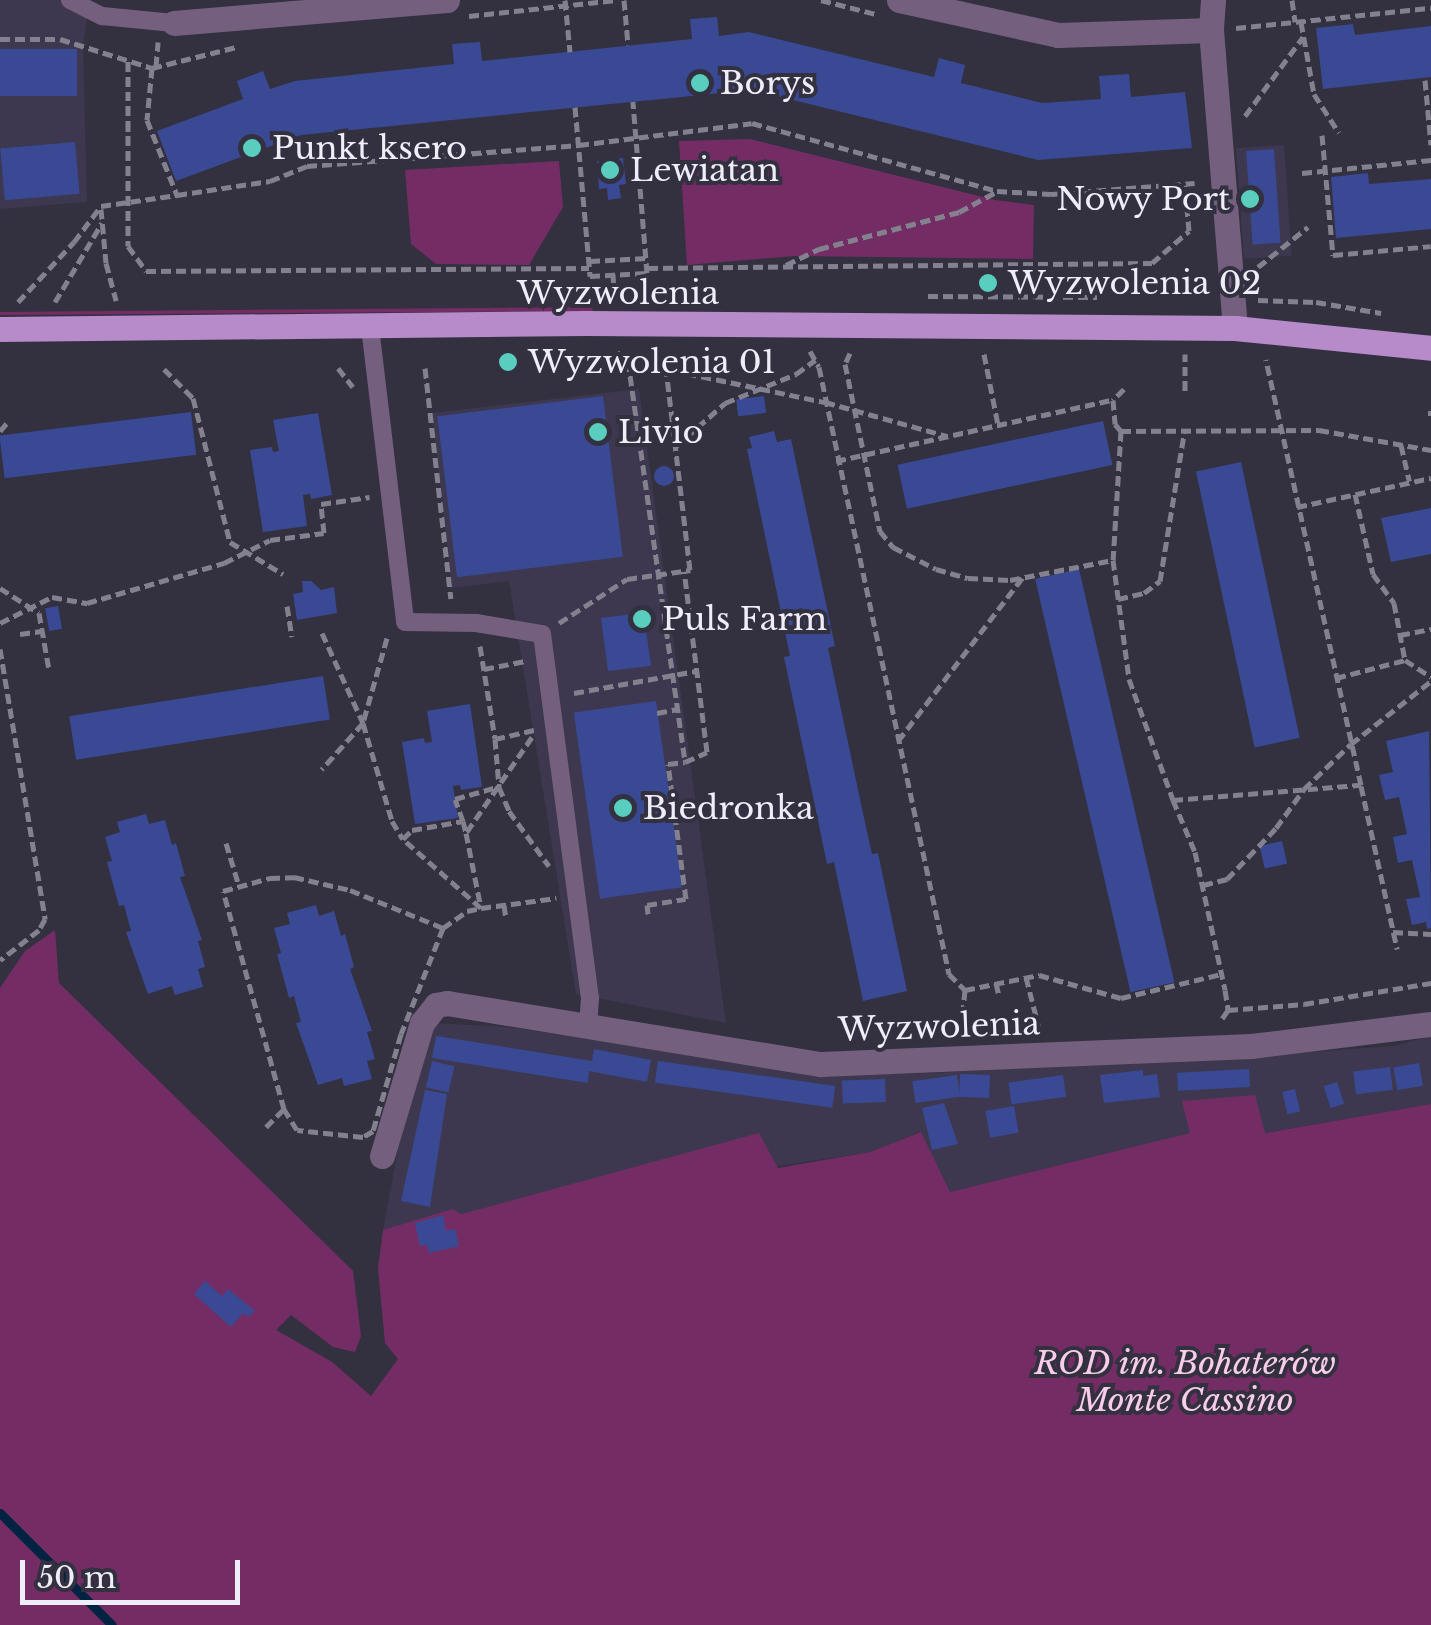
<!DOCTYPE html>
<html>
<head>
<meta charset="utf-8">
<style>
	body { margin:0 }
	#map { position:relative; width:1431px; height:1625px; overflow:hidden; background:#333040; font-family:"Libre Baskerville",serif }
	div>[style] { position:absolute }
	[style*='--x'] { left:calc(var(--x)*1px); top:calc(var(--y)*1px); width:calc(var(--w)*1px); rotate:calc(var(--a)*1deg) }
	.built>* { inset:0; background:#3d384f; transform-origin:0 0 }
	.green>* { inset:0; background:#742d64 }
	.stream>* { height:9px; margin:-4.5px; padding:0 4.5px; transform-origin:4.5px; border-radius:4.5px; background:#002243 }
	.building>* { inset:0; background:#3a4994; transform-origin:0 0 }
	.round { border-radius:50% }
	.path>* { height:5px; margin-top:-2.5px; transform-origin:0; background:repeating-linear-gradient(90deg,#84818f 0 10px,transparent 0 15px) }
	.service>* { height:18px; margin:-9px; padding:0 9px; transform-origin:9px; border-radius:9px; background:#755f7f }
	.minor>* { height:25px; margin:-12.5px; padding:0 12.5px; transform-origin:12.5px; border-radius:12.5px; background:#755f7f }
	.primary>* { height:25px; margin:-12.5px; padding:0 12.5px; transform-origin:12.5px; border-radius:12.5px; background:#b78aca }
	.dots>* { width:28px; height:28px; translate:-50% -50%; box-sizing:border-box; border:5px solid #333040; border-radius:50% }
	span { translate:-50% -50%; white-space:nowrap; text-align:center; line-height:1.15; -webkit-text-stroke:8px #333040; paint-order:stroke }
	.poi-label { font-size:32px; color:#efedf8 }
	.left { translate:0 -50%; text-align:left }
	.right { translate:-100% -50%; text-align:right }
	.street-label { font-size:32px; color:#efedf8 }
	.park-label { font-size:32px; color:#f7cdea; font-style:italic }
	.scale { position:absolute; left:20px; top:1560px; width:220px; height:45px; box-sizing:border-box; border:5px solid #efedf8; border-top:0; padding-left:12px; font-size:30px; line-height:35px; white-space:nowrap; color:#efedf8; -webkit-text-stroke:8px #333040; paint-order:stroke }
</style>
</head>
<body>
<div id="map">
	<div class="built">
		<div style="clip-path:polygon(0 0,90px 0,83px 45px,87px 202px,0 209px)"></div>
		<div style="left:1284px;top:145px;width:111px;height:48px;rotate:86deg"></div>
		<div style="clip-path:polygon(639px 389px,726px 1023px,576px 994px,509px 581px,452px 588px,432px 413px)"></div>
		<div style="clip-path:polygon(434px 1023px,508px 1027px,826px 1073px,910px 1074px,1253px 1056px,1394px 1046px,1431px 1036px,1431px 1104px,1264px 1133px,1183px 1101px,1191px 1133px,950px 1192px,920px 1132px,870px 1152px,462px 1214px,452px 1209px,383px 1230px,400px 1138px)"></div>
	</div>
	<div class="green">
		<div style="clip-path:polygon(750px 139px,995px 200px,1034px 205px,1033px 259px,795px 256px,687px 265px,679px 141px)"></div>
		<div style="clip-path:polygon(559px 161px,563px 207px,529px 265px,436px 264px,411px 244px,405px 170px)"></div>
		<div style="clip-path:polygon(592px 307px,593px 311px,0 315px,0 312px)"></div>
		<div style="clip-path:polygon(55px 930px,59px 983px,353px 1271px,361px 1336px,355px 1352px,333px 1347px,291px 1315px,276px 1330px,332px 1362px,371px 1396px,398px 1359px,385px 1343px,378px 1268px,383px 1230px,452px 1209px,462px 1214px,759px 1133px,778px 1168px,870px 1152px,921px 1132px,950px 1192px,1190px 1133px,1182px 1101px,1255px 1095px,1265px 1133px,1431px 1104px,1431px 1625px,0 1625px,0 988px,25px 951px)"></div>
	</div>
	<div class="stream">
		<div style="--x:0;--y:1513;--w:158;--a:45"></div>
	</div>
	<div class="building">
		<div style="clip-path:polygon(717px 17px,719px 36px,749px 32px,934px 77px,939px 58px,965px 65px,961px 83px,1042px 103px,1101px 99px,1099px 76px,1129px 74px,1131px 97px,1185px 92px,1192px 148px,1038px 160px,752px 90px,301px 135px,176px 181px,157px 131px,243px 99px,237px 81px,263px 71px,270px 89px,295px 81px,454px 64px,452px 44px,480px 42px,482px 61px,692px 39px,690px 19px)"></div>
		<div style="clip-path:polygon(1353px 24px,1355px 35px,1431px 26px,1431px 77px,1323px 89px,1316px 28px)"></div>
		<div style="left:0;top:49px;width:77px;height:47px"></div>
		<div style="left:75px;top:142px;width:52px;height:75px;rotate:85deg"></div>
		<div style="left:1274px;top:149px;width:94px;height:28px;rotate:86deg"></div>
		<div style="clip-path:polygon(623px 158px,626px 184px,619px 185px,621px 198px,608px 200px,607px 188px,599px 189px,597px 161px)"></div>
		<div style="clip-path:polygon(1368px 173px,1369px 184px,1431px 179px,1431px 229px,1336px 238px,1331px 177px)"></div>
		<div style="left:603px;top:396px;width:162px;height:167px;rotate:83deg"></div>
		<div style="left:764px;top:396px;width:17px;height:28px;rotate:83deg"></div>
		<div style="left:191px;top:412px;width:43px;height:193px;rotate:83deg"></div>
		<div style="clip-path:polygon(318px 413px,332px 495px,311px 499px,310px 494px,303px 495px,307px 526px,263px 532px,250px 450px,272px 447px,273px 452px,279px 451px,273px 420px)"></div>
		<div style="left:1103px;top:421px;width:45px;height:210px;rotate:78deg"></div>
		<div style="clip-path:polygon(774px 431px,777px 442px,791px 439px,835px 646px,828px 648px,864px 818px,872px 854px,878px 853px,907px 991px,863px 1001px,834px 862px,827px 864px,784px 657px,790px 656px,747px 449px,752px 448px,749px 437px)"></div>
		<div style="left:1241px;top:462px;width:282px;height:46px;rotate:78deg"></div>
		<div class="round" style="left:654px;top:466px;width:20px;height:20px"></div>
		<div style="clip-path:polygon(1431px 508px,1431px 554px,1391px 562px,1381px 518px)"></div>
		<div style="left:1079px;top:569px;width:424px;height:45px;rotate:77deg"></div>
		<div style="clip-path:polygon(302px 581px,311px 581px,321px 590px,334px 587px,337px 613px,297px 620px,293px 594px,303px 592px)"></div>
		<div style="left:58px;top:606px;width:23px;height:13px;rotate:80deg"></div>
		<div style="clip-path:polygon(649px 612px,651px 622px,645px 622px,651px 666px,608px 671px,601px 618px)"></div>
		<div style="left:323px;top:676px;width:44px;height:257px;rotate:81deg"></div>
		<div style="left:656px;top:701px;width:188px;height:83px;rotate:82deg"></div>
		<div style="clip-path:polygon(470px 704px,482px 787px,461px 790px,460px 785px,453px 786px,458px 818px,415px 824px,402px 742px,424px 738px,425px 743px,432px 742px,427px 711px)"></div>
		<div style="clip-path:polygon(1429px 731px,1431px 928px,1427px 929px,1426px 922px,1412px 925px,1406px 899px,1420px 897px,1412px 860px,1398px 863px,1393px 837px,1407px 834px,1399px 797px,1385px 800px,1379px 775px,1393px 772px,1386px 741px)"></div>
		<div style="clip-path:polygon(146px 814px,149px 824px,165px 820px,172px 845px,176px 843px,185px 876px,180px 877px,202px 940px,198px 941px,205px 967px,198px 969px,203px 987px,175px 995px,172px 986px,148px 994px,126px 932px,131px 931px,124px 905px,119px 906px,107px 862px,112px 861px,105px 837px,120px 832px,117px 822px)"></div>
		<div style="left:1282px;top:841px;width:23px;height:23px;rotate:77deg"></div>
		<div style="clip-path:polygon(316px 905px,319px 916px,334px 911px,341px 936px,345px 934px,354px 967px,350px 969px,372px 1031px,367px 1032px,375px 1059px,367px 1061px,372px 1079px,344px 1086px,342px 1078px,318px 1085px,296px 1023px,301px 1022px,294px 996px,289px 998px,277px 954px,281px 953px,274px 928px,290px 924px,287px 913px)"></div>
		<div style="clip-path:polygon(436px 1036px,592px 1061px,594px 1049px,651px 1060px,647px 1082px,589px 1071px,588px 1083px,432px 1058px)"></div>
		<div style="left:432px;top:1061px;width:23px;height:27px;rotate:13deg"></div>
		<div style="left:658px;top:1061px;width:179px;height:22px;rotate:8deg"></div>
		<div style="left:1419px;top:1063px;width:23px;height:26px;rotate:80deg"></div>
		<div style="left:1390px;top:1067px;width:23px;height:37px;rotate:83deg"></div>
		<div style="left:1249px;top:1069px;width:18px;height:72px;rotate:87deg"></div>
		<div style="clip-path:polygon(1143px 1070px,1143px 1076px,1157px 1074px,1160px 1097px,1104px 1103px,1100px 1075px)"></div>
		<div style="left:960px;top:1074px;width:30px;height:23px;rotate:2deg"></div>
		<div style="left:957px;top:1075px;width:22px;height:45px;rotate:82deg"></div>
		<div style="left:1063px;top:1075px;width:22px;height:55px;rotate:82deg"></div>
		<div style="left:885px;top:1079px;width:23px;height:43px;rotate:88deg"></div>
		<div style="left:1337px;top:1082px;width:23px;height:14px;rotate:72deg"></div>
		<div style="left:1295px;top:1089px;width:23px;height:13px;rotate:77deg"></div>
		<div style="clip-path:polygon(425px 1090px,447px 1094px,430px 1207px,401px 1201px)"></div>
		<div style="clip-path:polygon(944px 1103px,958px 1144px,932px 1150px,922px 1108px)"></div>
		<div style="left:1014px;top:1106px;width:27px;height:29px;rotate:80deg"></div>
		<div style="clip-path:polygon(443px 1215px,446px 1231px,455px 1229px,459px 1246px,429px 1253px,427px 1245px,420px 1246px,415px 1223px)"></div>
		<div style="clip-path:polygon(205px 1281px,222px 1296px,228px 1289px,255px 1311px,248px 1317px,243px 1313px,231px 1327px,194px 1294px)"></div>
	</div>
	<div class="path">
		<div style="--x:565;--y:0;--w:52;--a:84.5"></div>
		<div style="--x:624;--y:0;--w:45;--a:84.9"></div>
		<div style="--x:821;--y:0;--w:57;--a:14.3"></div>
		<div style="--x:1292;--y:0;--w:22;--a:82"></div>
		<div style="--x:469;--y:16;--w:148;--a:-6.2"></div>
		<div style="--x:1301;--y:22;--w:73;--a:79.8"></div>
		<div style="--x:1314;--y:94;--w:46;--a:57.3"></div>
		<div style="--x:1236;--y:28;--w:196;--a:-5.9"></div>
		<div style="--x:0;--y:39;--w:60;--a:0"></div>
		<div style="--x:60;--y:39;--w:96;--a:17.5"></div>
		<div style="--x:152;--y:68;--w:87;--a:-14"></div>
		<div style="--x:128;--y:61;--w:185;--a:90"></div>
		<div style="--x:128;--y:246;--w:31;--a:54"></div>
		<div style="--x:146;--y:271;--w:443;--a:-0.4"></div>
		<div style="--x:156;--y:66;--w:24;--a:-85"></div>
		<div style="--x:152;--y:68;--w:52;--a:95.5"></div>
		<div style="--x:147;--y:120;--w:81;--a:68.2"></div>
		<div style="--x:177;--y:195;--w:94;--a:-8.6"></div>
		<div style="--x:270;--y:181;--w:40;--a:-22"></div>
		<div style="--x:307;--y:166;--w:273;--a:-4.4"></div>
		<div style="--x:579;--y:145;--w:174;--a:-7.2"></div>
		<div style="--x:752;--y:123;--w:254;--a:15.5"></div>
		<div style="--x:997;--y:191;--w:54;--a:3.2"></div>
		<div style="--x:1051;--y:194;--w:144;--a:-4.4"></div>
		<div style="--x:1425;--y:80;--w:65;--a:84.7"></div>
		<div style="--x:575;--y:107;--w:170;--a:84.9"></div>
		<div style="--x:590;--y:276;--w:57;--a:-3"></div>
		<div style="--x:647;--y:273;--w:172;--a:-94.7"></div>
		<div style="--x:1245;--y:116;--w:98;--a:-53.7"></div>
		<div style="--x:1322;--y:135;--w:121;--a:84.8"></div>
		<div style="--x:1333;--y:255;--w:98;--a:-5.2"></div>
		<div style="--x:1302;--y:173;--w:130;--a:-5.8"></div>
		<div style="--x:101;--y:209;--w:54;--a:84.7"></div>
		<div style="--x:106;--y:263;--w:39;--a:75"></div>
		<div style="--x:590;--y:261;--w:57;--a:-3"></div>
		<div style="--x:786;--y:265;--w:37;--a:-26"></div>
		<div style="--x:819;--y:249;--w:145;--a:-14.8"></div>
		<div style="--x:959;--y:212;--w:42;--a:-28.4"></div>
		<div style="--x:1258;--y:267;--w:64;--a:-38.7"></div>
		<div style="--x:648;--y:268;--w:504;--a:-0.57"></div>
		<div style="--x:1152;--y:263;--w:49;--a:-40.9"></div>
		<div style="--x:1189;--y:231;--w:46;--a:-95"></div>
		<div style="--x:613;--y:274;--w:22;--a:87"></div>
		<div style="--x:928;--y:296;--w:169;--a:0.3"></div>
		<div style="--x:1258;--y:300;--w:58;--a:2"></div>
		<div style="--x:1316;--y:302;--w:66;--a:9.6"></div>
		<div style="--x:18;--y:302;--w:82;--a:-47"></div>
		<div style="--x:74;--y:242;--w:45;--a:-53.1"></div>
		<div style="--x:101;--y:206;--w:77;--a:-8.2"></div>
		<div style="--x:55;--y:302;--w:92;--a:-59.3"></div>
		<div style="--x:810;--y:351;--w:18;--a:61"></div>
		<div style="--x:819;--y:367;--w:621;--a:77.91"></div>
		<div style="--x:949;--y:974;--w:23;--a:45"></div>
		<div style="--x:965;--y:990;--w:41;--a:95.6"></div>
		<div style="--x:617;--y:352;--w:14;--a:39"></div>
		<div style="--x:628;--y:361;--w:201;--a:11.8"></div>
		<div style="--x:825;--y:402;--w:127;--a:15.6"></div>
		<div style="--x:850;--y:353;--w:12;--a:114"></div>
		<div style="--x:845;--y:364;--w:171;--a:78.2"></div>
		<div style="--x:880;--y:531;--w:21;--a:51"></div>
		<div style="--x:893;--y:547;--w:48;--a:27.1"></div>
		<div style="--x:936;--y:569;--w:33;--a:16"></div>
		<div style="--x:968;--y:578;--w:42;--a:2.7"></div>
		<div style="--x:1010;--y:580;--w:105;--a:-11"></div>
		<div style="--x:984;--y:354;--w:72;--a:78.8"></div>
		<div style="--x:628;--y:361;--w:405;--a:81.9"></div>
		<div style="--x:685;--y:762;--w:24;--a:-24"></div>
		<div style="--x:707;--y:752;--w:182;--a:-97.2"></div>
		<div style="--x:338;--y:368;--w:24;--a:52"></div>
		<div style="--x:425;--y:368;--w:232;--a:83.6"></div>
		<div style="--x:164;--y:369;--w:41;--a:45"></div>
		<div style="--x:193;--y:398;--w:149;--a:75.6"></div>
		<div style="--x:230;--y:542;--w:62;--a:31.1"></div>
		<div style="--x:1124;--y:389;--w:16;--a:135"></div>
		<div style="--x:1113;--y:400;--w:24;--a:85"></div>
		<div style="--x:1115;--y:424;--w:9;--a:49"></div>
		<div style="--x:1121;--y:431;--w:129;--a:93.5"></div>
		<div style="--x:1113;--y:560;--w:120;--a:82.3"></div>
		<div style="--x:1129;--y:679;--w:129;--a:70"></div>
		<div style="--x:1173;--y:800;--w:189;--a:-4.6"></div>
		<div style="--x:1361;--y:785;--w:436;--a:-102.6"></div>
		<div style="--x:1185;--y:391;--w:37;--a:-90"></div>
		<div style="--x:1428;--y:413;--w:3;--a:0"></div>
		<div style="--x:0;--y:431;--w:11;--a:-49"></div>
		<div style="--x:1121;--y:431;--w:198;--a:-0.3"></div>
		<div style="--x:1319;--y:430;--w:114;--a:10.1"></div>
		<div style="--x:1401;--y:445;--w:37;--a:77"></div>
		<div style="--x:675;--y:447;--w:67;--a:-41.3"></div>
		<div style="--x:725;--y:403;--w:77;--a:-22.2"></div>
		<div style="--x:796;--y:374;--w:24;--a:-36"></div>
		<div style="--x:836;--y:461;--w:282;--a:-12.5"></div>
		<div style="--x:1355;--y:494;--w:82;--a:77.3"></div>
		<div style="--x:1373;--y:574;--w:36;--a:54"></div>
		<div style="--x:1394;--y:603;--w:58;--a:79.1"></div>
		<div style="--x:1405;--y:660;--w:31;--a:33"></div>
		<div style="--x:1297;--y:507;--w:137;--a:-12.2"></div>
		<div style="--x:0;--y:588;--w:46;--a:32.7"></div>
		<div style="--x:39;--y:613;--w:58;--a:80"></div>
		<div style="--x:1118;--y:599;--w:27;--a:-13"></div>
		<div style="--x:1144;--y:593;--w:20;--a:-37"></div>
		<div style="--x:1160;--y:581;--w:154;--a:-80.7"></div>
		<div style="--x:287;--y:606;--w:31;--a:81"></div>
		<div style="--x:0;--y:623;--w:58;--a:-26.6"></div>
		<div style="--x:52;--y:597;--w:36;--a:10"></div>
		<div style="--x:87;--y:603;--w:143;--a:-16.3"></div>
		<div style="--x:224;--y:563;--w:51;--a:-26.6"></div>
		<div style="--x:270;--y:540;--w:54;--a:-7.4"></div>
		<div style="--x:324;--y:533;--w:29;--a:-96"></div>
		<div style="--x:321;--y:504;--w:49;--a:-8.1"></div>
		<div style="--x:559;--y:623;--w:81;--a:-32.9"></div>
		<div style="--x:627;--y:579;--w:64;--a:-8.1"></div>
		<div style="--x:690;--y:570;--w:202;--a:-96.8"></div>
		<div style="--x:322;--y:633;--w:99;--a:65.5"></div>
		<div style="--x:363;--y:723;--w:62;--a:131.7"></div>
		<div style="--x:20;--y:634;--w:22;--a:-8"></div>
		<div style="--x:1400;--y:635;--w:32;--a:-11"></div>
		<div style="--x:387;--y:638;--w:88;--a:105.8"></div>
		<div style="--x:363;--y:723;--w:102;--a:73.5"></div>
		<div style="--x:392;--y:821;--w:21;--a:59"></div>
		<div style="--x:480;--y:646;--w:94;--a:80.8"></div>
		<div style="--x:495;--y:739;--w:40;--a:-13"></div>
		<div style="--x:0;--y:649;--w:274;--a:80.5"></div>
		<div style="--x:45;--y:919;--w:13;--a:119"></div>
		<div style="--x:39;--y:930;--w:49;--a:142.4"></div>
		<div style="--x:484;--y:669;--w:42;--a:-11"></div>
		<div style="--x:1336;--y:678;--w:71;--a:-14.6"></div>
		<div style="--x:574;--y:693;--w:124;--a:-10.2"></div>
		<div style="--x:657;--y:713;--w:20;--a:-11"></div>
		<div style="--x:532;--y:737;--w:116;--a:124.5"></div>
		<div style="--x:466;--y:833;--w:76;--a:78.7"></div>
		<div style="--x:481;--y:908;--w:76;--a:-7.6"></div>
		<div style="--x:495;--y:739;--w:48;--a:85.2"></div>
		<div style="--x:499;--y:787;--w:26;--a:67"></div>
		<div style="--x:509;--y:811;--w:68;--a:54"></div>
		<div style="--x:898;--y:741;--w:206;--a:-52.7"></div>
		<div style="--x:1361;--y:786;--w:167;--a:77.5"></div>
		<div style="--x:1173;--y:800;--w:56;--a:67.1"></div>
		<div style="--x:1195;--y:852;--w:141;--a:77.7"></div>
		<div style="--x:1225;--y:990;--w:20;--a:81"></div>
		<div style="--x:1228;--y:1010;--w:14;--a:124"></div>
		<div style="--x:463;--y:821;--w:23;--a:-110"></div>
		<div style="--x:455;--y:799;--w:44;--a:-15.9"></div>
		<div style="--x:226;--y:843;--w:45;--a:73.2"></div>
		<div style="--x:294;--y:877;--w:57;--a:13.1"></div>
		<div style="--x:350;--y:890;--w:100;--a:22.2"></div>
		<div style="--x:443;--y:928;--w:114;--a:111.6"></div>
		<div style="--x:401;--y:1034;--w:101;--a:106.1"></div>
		<div style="--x:373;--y:1131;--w:12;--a:149"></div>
		<div style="--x:363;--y:1137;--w:66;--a:-173.9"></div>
		<div style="--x:297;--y:1130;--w:25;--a:-122"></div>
		<div style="--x:284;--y:1109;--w:226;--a:-105.6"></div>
		<div style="--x:223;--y:891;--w:49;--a:-15.5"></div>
		<div style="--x:270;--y:878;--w:24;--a:-2"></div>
		<div style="--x:1203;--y:885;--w:25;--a:-14"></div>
		<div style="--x:1227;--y:879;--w:71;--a:-46.1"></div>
		<div style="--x:1276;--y:828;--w:48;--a:-54.3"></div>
		<div style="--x:1304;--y:789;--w:65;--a:-43.8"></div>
		<div style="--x:1351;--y:744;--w:102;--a:-38.2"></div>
		<div style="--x:504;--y:905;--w:14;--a:82"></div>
		<div style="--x:648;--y:914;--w:9;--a:-96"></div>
		<div style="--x:647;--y:905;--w:39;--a:-9"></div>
		<div style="--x:686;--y:899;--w:136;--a:-97.6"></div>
		<div style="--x:668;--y:764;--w:17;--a:-7"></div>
		<div style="--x:443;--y:928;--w:29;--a:-35"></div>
		<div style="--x:467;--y:911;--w:14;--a:-12"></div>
		<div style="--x:481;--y:908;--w:104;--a:-138.5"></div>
		<div style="--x:403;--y:839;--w:13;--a:-45"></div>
		<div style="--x:412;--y:830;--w:52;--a:-10"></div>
		<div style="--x:463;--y:821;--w:12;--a:76"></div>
		<div style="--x:1393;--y:932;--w:38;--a:3"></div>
		<div style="--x:1026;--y:977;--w:53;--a:75.7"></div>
		<div style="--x:996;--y:983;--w:13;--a:77"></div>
		<div style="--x:965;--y:990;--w:76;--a:-11.5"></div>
		<div style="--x:1039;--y:975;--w:85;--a:15.7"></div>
		<div style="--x:1121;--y:998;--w:104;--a:-13.4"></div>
		<div style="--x:1228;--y:1010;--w:76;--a:-4.5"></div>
		<div style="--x:1304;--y:1004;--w:129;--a:-9.4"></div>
		<div style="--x:266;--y:1127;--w:25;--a:-45"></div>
	</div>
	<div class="service">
		<div style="--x:70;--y:0;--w:36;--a:27"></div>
		<div style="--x:102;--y:16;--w:72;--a:5.6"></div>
		<div style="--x:370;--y:327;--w:297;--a:83.2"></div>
		<div style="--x:405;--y:622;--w:71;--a:0.8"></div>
		<div style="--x:476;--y:623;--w:67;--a:9.5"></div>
		<div style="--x:542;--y:634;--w:367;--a:82.5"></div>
		<div style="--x:590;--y:998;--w:31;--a:94"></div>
	</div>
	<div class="minor">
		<div style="--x:899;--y:0;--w:163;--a:12.4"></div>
		<div style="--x:1058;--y:35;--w:153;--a:-1.9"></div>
		<div style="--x:1213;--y:0;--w:30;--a:94"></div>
		<div style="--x:1211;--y:30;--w:299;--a:85.4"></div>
		<div style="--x:174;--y:23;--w:274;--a:-4.8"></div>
		<div style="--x:382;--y:1156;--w:139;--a:-73.3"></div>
		<div style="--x:422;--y:1023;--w:23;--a:-52"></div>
		<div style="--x:436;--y:1005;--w:11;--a:-10"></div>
		<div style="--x:447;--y:1003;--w:379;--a:9.3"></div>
		<div style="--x:821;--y:1064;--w:430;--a:-2.4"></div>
		<div style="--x:1251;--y:1046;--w:181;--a:-7"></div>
	</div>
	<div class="primary">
		<div style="--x:0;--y:329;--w:586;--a:-0.59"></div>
		<div style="--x:586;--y:323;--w:649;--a:0.44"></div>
		<div style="--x:1235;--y:328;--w:197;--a:5.8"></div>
	</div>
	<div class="dots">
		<div style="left:700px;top:83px;background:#59cebf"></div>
		<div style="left:252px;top:148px;background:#59cebf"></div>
		<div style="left:610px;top:170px;background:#59cebf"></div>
		<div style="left:1250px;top:199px;background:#59cebf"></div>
		<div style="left:988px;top:283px;background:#59cebf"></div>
		<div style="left:508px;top:362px;background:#59cebf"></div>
		<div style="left:598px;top:432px;background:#59cebf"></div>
		<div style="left:642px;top:619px;background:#59cebf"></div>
		<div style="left:623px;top:808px;background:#59cebf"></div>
	</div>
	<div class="poi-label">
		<span class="left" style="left:720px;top:83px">Borys</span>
		<span class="left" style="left:272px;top:148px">Punkt ksero</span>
		<span class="left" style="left:630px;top:170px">Lewiatan</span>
		<span class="right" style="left:1230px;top:199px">Nowy Port</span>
		<span class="left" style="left:1008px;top:283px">Wyzwolenia 02</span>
		<span class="left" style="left:528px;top:362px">Wyzwolenia 01</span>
		<span class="left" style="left:618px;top:432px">Livio</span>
		<span class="left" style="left:662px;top:619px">Puls Farm</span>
		<span class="left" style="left:643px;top:808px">Biedronka</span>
	</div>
	<div class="street-label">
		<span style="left:618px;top:293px">Wyzwolenia</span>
		<span style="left:939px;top:1027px;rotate:-2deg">Wyzwolenia</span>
	</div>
	<div class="park-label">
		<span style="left:1185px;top:1382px">ROD im. Bohaterów<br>Monte Cassino</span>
	</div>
	<div class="scale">50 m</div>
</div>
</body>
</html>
